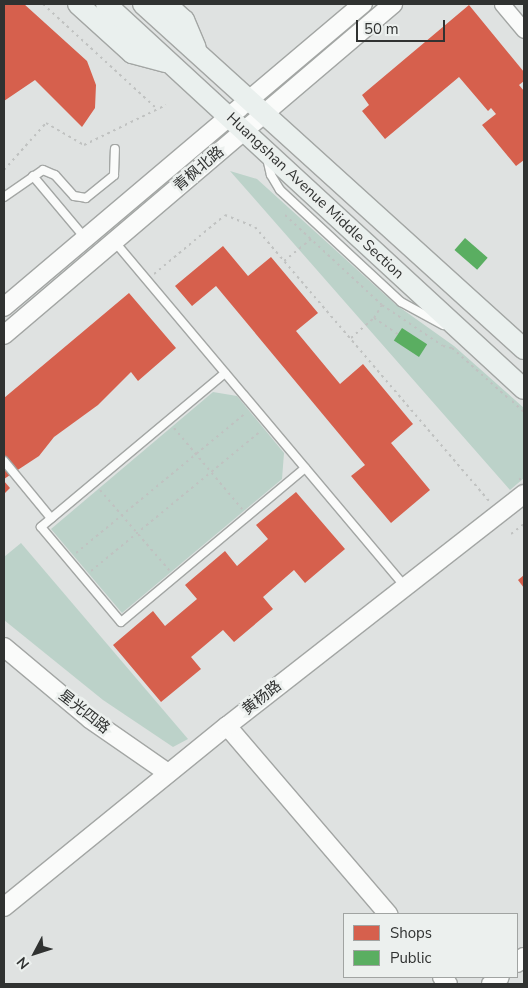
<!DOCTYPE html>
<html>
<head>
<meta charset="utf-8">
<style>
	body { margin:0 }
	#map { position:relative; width:528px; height:988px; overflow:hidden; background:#dfe2e1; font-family:"Nunito Sans","Noto Sans SC",sans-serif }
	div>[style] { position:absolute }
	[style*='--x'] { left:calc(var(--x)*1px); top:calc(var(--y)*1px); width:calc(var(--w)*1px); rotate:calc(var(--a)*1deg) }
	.green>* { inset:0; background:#bcd2c9 }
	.shops>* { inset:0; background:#d6604d }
	.public>* { inset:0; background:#5aae61; transform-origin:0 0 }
	.path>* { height:2px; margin-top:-1px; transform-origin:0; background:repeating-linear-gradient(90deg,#c0c2c1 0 2.5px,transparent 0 6.5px) }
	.roads { filter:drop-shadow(1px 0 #a3a6a4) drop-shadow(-1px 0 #a3a6a4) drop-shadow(0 1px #a3a6a4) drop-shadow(0 -1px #a3a6a4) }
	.service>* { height:8px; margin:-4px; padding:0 4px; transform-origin:4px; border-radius:4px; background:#fafbfa }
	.minor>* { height:15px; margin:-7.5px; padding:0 7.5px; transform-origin:7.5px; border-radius:7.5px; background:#fafbfa }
	.tertiary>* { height:18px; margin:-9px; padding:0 9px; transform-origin:9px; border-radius:9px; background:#fafbfa }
	.secondary>* { height:20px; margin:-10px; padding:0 10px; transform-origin:10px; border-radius:10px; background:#eaf0ee }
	span { translate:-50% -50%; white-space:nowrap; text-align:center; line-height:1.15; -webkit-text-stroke:5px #ecf0ee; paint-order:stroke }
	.street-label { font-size:15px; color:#303231 }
	.frame { position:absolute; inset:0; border:5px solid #303231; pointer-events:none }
	.legend { position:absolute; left:343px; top:913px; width:175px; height:65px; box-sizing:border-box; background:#ecf0ee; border:1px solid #a1a4a2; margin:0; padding:6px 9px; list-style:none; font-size:15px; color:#303231 }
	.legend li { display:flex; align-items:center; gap:10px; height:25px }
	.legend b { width:25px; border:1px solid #a1a4a2 }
	.north { position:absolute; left:10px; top:928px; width:50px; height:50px; -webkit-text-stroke:4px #ecf0ee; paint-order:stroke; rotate:230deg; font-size:14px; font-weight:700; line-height:20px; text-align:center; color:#303231 }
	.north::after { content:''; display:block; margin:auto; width:18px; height:22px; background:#303231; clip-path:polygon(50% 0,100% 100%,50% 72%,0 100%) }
	.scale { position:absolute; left:356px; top:20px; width:89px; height:22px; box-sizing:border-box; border:2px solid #303231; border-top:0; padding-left:6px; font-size:15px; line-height:18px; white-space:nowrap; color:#303231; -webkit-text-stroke:4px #ecf0ee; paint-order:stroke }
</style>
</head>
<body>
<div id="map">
	<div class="green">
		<div style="clip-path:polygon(230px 171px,257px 179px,395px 304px,454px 346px,524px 408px,524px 478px,510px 490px)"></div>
		<div style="clip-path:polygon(213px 392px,237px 396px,284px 453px,282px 479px,122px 613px,51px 529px)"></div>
		<div style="clip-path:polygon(21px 543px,188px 739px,173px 747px,103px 700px,4px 620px,4px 557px)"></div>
	</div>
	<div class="shops">
		<div style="clip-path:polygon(4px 4px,24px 4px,87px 61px,96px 85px,95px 108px,82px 127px,35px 80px,4px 101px)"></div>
		<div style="clip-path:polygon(469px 5px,524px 72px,524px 81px,519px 85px,524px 91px,524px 160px,516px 166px,482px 125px,496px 114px,491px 108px,488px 111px,459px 77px,385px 139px,362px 111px,369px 105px,362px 95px)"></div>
		<div style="clip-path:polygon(223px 246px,248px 276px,271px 257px,318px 313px,296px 331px,340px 384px,363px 364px,413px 424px,391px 443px,430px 490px,391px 523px,351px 476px,365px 465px,216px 286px,192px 306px,175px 286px)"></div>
		<div style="clip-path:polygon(129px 293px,176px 348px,138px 381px,131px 372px,98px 405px,54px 437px,39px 456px,4px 479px,4px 398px)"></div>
		<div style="clip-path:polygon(4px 481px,10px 488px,4px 494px)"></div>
		<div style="clip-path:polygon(296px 492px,345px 549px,305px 583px,294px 570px,263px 597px,273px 609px,234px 642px,223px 630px,191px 657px,201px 669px,161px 702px,113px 645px,153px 611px,165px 626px,197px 599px,185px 585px,225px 551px,237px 566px,268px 539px,256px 525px)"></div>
		<div style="clip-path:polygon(524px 575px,524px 588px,518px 580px)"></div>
	</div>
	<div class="public">
		<div style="left:465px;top:238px;width:30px;height:16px;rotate:41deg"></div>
		<div style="left:402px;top:328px;width:30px;height:15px;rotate:33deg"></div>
	</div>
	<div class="path">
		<div style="--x:43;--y:4;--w:155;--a:42.6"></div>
		<div style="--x:4;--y:170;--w:63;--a:-48.2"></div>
		<div style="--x:46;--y:123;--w:44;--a:30.1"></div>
		<div style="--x:84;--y:145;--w:91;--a:-26"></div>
		<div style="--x:285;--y:215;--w:132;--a:42.9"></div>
		<div style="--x:382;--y:305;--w:73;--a:33.9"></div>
		<div style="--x:443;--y:346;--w:9;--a:13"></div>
		<div style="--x:452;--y:348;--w:75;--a:41.8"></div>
		<div style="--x:284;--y:261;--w:35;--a:-39"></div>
		<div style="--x:154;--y:274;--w:92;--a:-39.7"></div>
		<div style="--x:225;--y:215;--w:32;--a:22"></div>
		<div style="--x:255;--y:227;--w:360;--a:49.5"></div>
		<div style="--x:374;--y:318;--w:15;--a:-58"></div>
		<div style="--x:351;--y:338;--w:30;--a:-41"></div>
		<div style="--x:374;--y:318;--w:29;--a:34"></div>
		<div style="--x:512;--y:401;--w:16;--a:43"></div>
		<div style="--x:174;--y:428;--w:106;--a:50"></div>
		<div style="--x:519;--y:480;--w:7;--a:-45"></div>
		<div style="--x:100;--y:490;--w:106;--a:49.2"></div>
		<div style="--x:511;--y:534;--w:16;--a:-38"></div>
		<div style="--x:76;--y:553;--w:220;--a:-39.5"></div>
		<div style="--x:91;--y:571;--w:220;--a:-39.5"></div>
	</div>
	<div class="roads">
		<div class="service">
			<div style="--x:267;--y:158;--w:17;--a:77"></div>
			<div style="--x:271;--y:175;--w:17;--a:59"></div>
			<div style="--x:280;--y:190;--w:165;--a:42.8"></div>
			<div style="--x:401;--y:302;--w:48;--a:28.7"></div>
			<div style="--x:33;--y:176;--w:81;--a:50"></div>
			<div style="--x:4;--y:197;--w:47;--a:-34.7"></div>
			<div style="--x:43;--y:170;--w:13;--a:23"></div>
			<div style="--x:55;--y:175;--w:28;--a:48"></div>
			<div style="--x:74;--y:196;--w:12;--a:9"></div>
			<div style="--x:86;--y:198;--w:36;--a:-39"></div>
			<div style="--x:114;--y:175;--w:26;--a:-88"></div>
			<div style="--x:114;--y:241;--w:451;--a:49.9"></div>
			<div style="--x:225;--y:373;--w:240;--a:140.1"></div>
			<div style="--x:41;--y:527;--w:124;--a:49.9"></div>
			<div style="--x:121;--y:622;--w:240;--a:-39.9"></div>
			<div style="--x:4;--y:461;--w:74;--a:50.5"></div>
		</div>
		<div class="minor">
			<div style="--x:502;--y:4;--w:34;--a:50"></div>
		</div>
		<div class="tertiary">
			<div style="--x:4;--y:307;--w:470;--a:-40.2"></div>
			<div style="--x:4;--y:335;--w:511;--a:-40.39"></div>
			<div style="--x:4;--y:647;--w:112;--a:39.9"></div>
			<div style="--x:90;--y:719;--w:95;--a:34.7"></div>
			<div style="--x:227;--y:726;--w:248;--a:49.4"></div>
			<div style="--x:4;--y:907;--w:287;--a:-39.1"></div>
			<div style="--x:227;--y:726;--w:377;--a:-38"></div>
			<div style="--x:517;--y:963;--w:9;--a:-41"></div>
			<div style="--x:442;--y:977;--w:9;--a:49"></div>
			<div style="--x:491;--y:984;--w:11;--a:-38"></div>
		</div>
		<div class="secondary">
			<div style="--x:78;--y:4;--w:73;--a:42.2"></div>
			<div style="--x:132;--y:53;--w:35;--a:15"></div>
			<div style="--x:106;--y:4;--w:568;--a:42.65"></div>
			<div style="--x:143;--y:4;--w:514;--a:42.16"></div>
			<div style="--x:166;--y:4;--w:24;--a:42"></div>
			<div style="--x:184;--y:20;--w:30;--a:67"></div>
		</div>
	</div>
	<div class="street-label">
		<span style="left:199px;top:169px;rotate:-40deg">青枫北路</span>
		<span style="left:315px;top:196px;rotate:43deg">Huangshan Avenue Middle Section</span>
		<span style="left:262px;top:698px;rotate:-38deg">黄杨路</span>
		<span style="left:84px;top:712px;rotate:38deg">星光四路</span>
	</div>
	<div class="frame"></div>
	<ul class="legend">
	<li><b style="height:14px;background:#d6604d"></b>Shops</li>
	<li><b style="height:14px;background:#5aae61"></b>Public</li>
	</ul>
	<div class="north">N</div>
	<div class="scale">50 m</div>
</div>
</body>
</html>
